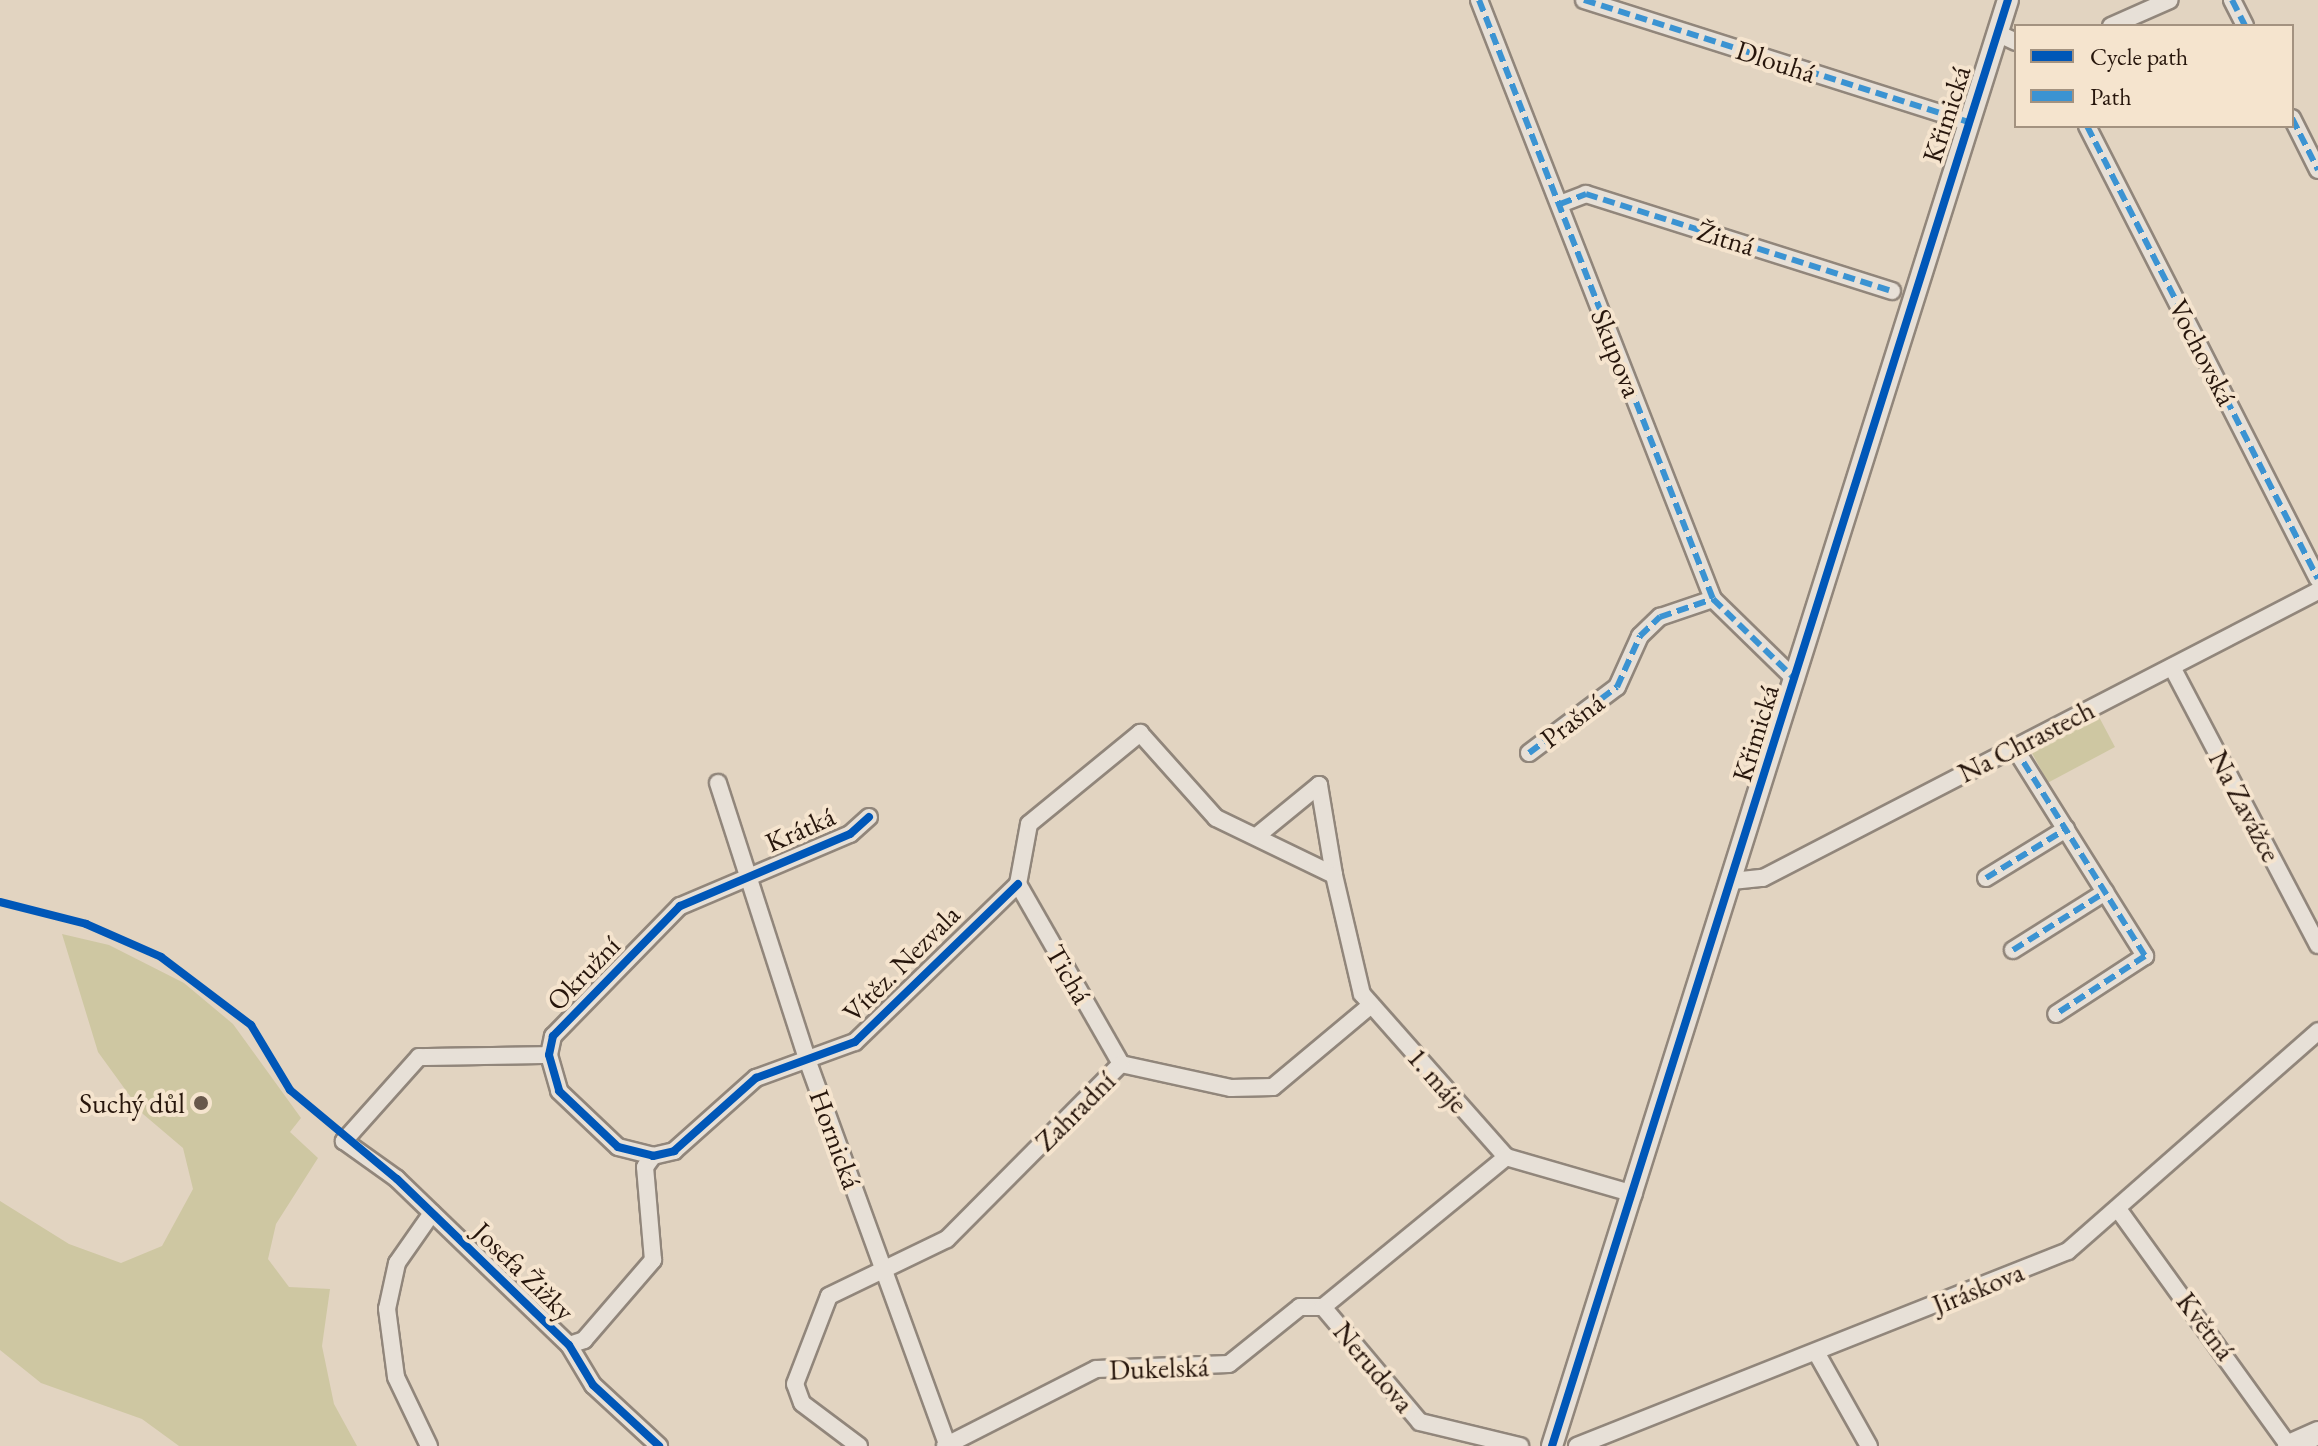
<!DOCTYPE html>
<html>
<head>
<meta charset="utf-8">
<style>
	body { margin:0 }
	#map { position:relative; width:2318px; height:1446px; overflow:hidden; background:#e2d4c1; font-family:"EB Garamond",serif }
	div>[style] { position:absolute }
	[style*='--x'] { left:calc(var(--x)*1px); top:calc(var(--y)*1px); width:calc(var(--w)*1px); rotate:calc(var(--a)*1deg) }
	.green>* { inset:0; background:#cec7a2; transform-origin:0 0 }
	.roads { filter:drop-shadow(2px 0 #91867b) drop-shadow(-2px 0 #91867b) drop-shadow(0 2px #91867b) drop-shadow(0 -2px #91867b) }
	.minor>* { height:16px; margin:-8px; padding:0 8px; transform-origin:8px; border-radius:8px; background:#e7e0d7 }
	.tertiary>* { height:20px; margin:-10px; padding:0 10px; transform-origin:10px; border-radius:10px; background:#e7e0d7 }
	.secondary>* { height:22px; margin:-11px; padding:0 11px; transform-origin:11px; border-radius:11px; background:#e7e0d7 }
	.quiet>* { height:6px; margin-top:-3px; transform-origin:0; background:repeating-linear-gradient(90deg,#3b93d2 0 12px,transparent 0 18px) }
	.cycleway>* { height:8px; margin:-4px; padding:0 4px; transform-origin:4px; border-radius:4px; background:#0057b8 }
	.dots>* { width:22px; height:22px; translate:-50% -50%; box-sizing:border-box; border:4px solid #f5e4ce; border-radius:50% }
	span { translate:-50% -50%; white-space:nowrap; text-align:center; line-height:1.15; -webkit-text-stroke:8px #f5e4ce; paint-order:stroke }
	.street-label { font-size:28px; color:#27160c }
	.poi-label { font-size:28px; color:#27160c }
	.right { translate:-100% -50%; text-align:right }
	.legend { position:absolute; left:2014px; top:24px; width:280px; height:104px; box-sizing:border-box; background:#f5e4ce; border:2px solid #a39280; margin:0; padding:10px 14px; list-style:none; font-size:24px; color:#27160c }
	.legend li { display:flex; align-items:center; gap:16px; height:40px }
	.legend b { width:40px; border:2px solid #a39280 }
</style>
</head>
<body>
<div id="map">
	<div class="green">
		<div style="left:2099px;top:717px;width:34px;height:76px;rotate:62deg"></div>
		<div style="clip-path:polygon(62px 934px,109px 945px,184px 983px,233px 1024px,301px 1118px,290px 1132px,318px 1158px,276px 1224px,268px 1259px,289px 1287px,330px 1289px,322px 1346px,334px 1404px,357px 1446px,179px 1446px,142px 1419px,41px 1383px,0 1350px,0 1201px,69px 1244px,121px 1263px,162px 1246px,193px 1189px,183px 1148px,143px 1114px,98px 1052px)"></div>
	</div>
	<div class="roads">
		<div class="minor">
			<div style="--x:1479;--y:0;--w:643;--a:68.66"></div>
			<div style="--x:1713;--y:599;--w:115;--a:44.3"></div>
			<div style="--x:1584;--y:0;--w:403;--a:17.6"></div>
			<div style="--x:2232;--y:0;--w:29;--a:63"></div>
			<div style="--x:2111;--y:26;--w:64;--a:-23.8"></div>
			<div style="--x:1997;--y:33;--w:21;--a:25"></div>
			<div style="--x:2292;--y:118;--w:58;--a:63.4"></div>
			<div style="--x:2087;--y:126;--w:508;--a:62.98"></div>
			<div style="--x:1560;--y:204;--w:28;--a:-21"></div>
			<div style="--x:1586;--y:194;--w:321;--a:17.6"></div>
			<div style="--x:2172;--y:667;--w:314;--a:62.3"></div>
			<div style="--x:2014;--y:747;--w:247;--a:57.9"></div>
			<div style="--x:2145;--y:956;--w:106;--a:146.9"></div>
			<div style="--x:1529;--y:753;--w:110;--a:-36.9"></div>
			<div style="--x:1617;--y:687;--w:56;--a:-65.7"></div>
			<div style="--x:1640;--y:636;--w:28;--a:-44"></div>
			<div style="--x:1660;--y:617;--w:56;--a:-18.8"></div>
			<div style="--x:718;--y:783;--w:293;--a:72.1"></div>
			<div style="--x:808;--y:1062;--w:409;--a:70"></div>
			<div style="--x:869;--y:817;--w:25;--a:138"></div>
			<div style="--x:850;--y:834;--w:185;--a:157"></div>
			<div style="--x:680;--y:906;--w:182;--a:134.3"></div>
			<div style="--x:553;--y:1036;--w:19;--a:102"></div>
			<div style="--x:549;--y:1055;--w:37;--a:74"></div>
			<div style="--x:559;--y:1091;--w:81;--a:43.5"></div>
			<div style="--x:618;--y:1147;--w:36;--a:14"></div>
			<div style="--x:653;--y:1156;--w:22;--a:-13"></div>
			<div style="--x:674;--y:1151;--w:110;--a:-41.7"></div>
			<div style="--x:756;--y:1078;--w:105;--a:-20"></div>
			<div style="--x:855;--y:1042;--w:227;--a:-44.1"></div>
			<div style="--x:1258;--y:835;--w:79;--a:-39.3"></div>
			<div style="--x:1319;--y:785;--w:91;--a:80.5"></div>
			<div style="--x:1986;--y:878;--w:94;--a:-31.5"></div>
			<div style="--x:1732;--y:881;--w:31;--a:-6"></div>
			<div style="--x:1763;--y:878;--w:625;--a:-27.34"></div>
			<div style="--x:1018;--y:884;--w:61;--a:-79.6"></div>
			<div style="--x:1029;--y:824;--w:144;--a:-39.3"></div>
			<div style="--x:1140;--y:733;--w:114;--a:48.2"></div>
			<div style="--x:1216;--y:818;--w:131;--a:25.8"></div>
			<div style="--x:1334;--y:875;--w:122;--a:76.8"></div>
			<div style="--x:1362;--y:994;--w:217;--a:48.5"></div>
			<div style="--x:1506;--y:1157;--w:133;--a:16.1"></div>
			<div style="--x:1018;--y:884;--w:207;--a:60.2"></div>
			<div style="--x:2013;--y:950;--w:109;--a:-32.2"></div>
			<div style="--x:549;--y:1055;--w:130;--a:179.1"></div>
			<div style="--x:419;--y:1057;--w:113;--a:131.8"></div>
			<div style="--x:344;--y:1141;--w:65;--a:35.6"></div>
			<div style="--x:397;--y:1179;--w:239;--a:44"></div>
			<div style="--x:569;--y:1345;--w:47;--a:59"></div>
			<div style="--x:593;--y:1385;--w:90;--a:42.7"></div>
			<div style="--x:1121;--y:1064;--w:113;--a:12.3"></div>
			<div style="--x:1231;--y:1088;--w:42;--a:-1.4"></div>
			<div style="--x:1273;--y:1087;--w:128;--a:-39.9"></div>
			<div style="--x:2118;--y:1209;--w:292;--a:54.2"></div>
			<div style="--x:1323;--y:1307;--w:150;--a:49.9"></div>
			<div style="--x:1420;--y:1422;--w:103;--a:13.5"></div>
			<div style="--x:569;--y:1345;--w:16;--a:-18"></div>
			<div style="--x:584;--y:1340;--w:106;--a:-49.2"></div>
			<div style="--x:653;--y:1260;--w:93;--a:-94.9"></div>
			<div style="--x:645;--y:1167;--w:14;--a:-54"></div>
			<div style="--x:1816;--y:1352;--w:108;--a:60.6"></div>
			<div style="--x:429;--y:1446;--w:76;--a:-115.6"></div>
			<div style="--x:396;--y:1377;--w:69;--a:-97.5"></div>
			<div style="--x:387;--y:1309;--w:47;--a:-77.7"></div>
			<div style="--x:397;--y:1263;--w:61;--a:-55"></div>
			<div style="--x:859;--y:1446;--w:71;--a:-143"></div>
			<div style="--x:802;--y:1403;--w:20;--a:-110"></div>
			<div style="--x:795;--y:1384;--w:94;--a:-68.9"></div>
			<div style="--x:829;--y:1296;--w:131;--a:-25.8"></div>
			<div style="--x:947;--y:1239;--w:247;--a:-45.2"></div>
			<div style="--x:945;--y:1446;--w:169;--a:-27"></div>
			<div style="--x:1096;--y:1369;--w:133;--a:-2.2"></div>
			<div style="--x:1229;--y:1364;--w:91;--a:-38.8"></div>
			<div style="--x:1300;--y:1307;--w:23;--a:0"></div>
			<div style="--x:1323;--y:1307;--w:237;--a:-39.3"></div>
			<div style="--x:1577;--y:1446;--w:528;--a:-21.66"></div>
			<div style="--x:2068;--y:1251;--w:333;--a:-41.3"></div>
		</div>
		<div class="tertiary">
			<div style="--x:1552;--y:1446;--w:1516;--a:-72.5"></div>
		</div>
		<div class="secondary">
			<div style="--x:2289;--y:1446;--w:32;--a:-24"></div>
		</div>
	</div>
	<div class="quiet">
		<div style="--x:1479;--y:0;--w:643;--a:68.66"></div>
		<div style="--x:1713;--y:599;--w:115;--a:44.3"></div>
		<div style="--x:1584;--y:0;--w:403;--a:17.6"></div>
		<div style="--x:2232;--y:0;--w:29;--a:63"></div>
		<div style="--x:2292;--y:118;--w:58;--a:63.4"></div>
		<div style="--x:2087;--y:126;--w:508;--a:62.98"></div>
		<div style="--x:1560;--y:204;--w:28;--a:-21"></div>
		<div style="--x:1586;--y:194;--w:321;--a:17.6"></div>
		<div style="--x:2014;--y:747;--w:247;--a:57.9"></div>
		<div style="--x:2145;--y:956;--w:106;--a:146.9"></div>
		<div style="--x:1529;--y:753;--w:110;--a:-36.9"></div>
		<div style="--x:1617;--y:687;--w:56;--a:-65.7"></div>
		<div style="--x:1640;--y:636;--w:28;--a:-44"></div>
		<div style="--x:1660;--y:617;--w:56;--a:-18.8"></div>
		<div style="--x:1986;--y:878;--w:94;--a:-31.5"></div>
		<div style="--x:2013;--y:950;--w:109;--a:-32.2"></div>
	</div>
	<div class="cycleway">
		<div style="--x:869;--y:817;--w:25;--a:138"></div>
		<div style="--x:850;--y:834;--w:185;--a:157"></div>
		<div style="--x:680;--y:906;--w:182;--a:134.3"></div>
		<div style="--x:553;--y:1036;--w:19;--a:102"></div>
		<div style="--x:549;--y:1055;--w:37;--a:74"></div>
		<div style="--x:559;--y:1091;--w:81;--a:43.5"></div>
		<div style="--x:618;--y:1147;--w:36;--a:14"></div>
		<div style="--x:653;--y:1156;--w:22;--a:-13"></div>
		<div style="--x:674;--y:1151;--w:110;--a:-41.7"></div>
		<div style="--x:756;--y:1078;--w:105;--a:-20"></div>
		<div style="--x:855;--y:1042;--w:227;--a:-44.1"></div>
		<div style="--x:0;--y:902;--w:89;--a:14.3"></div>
		<div style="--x:86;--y:924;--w:82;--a:23.7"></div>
		<div style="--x:161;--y:957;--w:113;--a:37.1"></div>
		<div style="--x:251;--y:1025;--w:76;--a:59"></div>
		<div style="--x:290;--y:1090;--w:139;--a:39.8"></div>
		<div style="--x:397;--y:1179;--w:239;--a:44"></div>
		<div style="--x:569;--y:1345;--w:47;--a:59"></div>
		<div style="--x:593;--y:1385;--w:90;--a:42.7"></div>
		<div style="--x:1552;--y:1446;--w:1516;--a:-72.5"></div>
	</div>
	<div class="dots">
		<div style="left:201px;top:1103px;background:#68584b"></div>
	</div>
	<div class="street-label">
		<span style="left:1776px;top:61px;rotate:18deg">Dlouhá</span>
		<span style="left:1946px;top:114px;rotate:-72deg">Křimická</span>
		<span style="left:1726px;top:238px;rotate:17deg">Žitná</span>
		<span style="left:2203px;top:352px;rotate:63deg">Vochovská</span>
		<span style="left:1617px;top:353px;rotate:68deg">Skupova</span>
		<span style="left:1572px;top:720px;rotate:-37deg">Prašná</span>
		<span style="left:1755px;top:733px;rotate:-73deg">Křimická</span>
		<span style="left:2026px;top:741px;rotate:-27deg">Na Chrastech</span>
		<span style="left:2245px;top:806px;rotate:62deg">Na Zavážce</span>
		<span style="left:800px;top:829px;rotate:-24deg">Krátká</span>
		<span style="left:901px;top:963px;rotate:-45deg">Vítěz. Nezvala</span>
		<span style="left:583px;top:973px;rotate:-46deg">Okružní</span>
		<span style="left:1069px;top:974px;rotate:60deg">Tichá</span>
		<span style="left:1438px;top:1080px;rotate:49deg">1. máje</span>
		<span style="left:1075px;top:1111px;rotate:-45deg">Zahradní</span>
		<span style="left:836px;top:1139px;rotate:70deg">Hornická</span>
		<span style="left:524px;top:1271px;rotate:44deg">Josefa Žižky</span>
		<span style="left:1978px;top:1288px;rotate:-22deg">Jiráskova</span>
		<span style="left:2206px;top:1326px;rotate:53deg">Květná</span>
		<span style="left:1374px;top:1367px;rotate:50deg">Nerudova</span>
		<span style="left:1159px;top:1368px;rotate:-2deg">Dukelská</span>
	</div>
	<div class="poi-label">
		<span class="right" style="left:185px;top:1103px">Suchý důl</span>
	</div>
	<ul class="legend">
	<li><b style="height:10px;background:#0057b8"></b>Cycle path</li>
	<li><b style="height:10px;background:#3b93d2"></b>Path</li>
	</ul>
</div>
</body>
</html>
